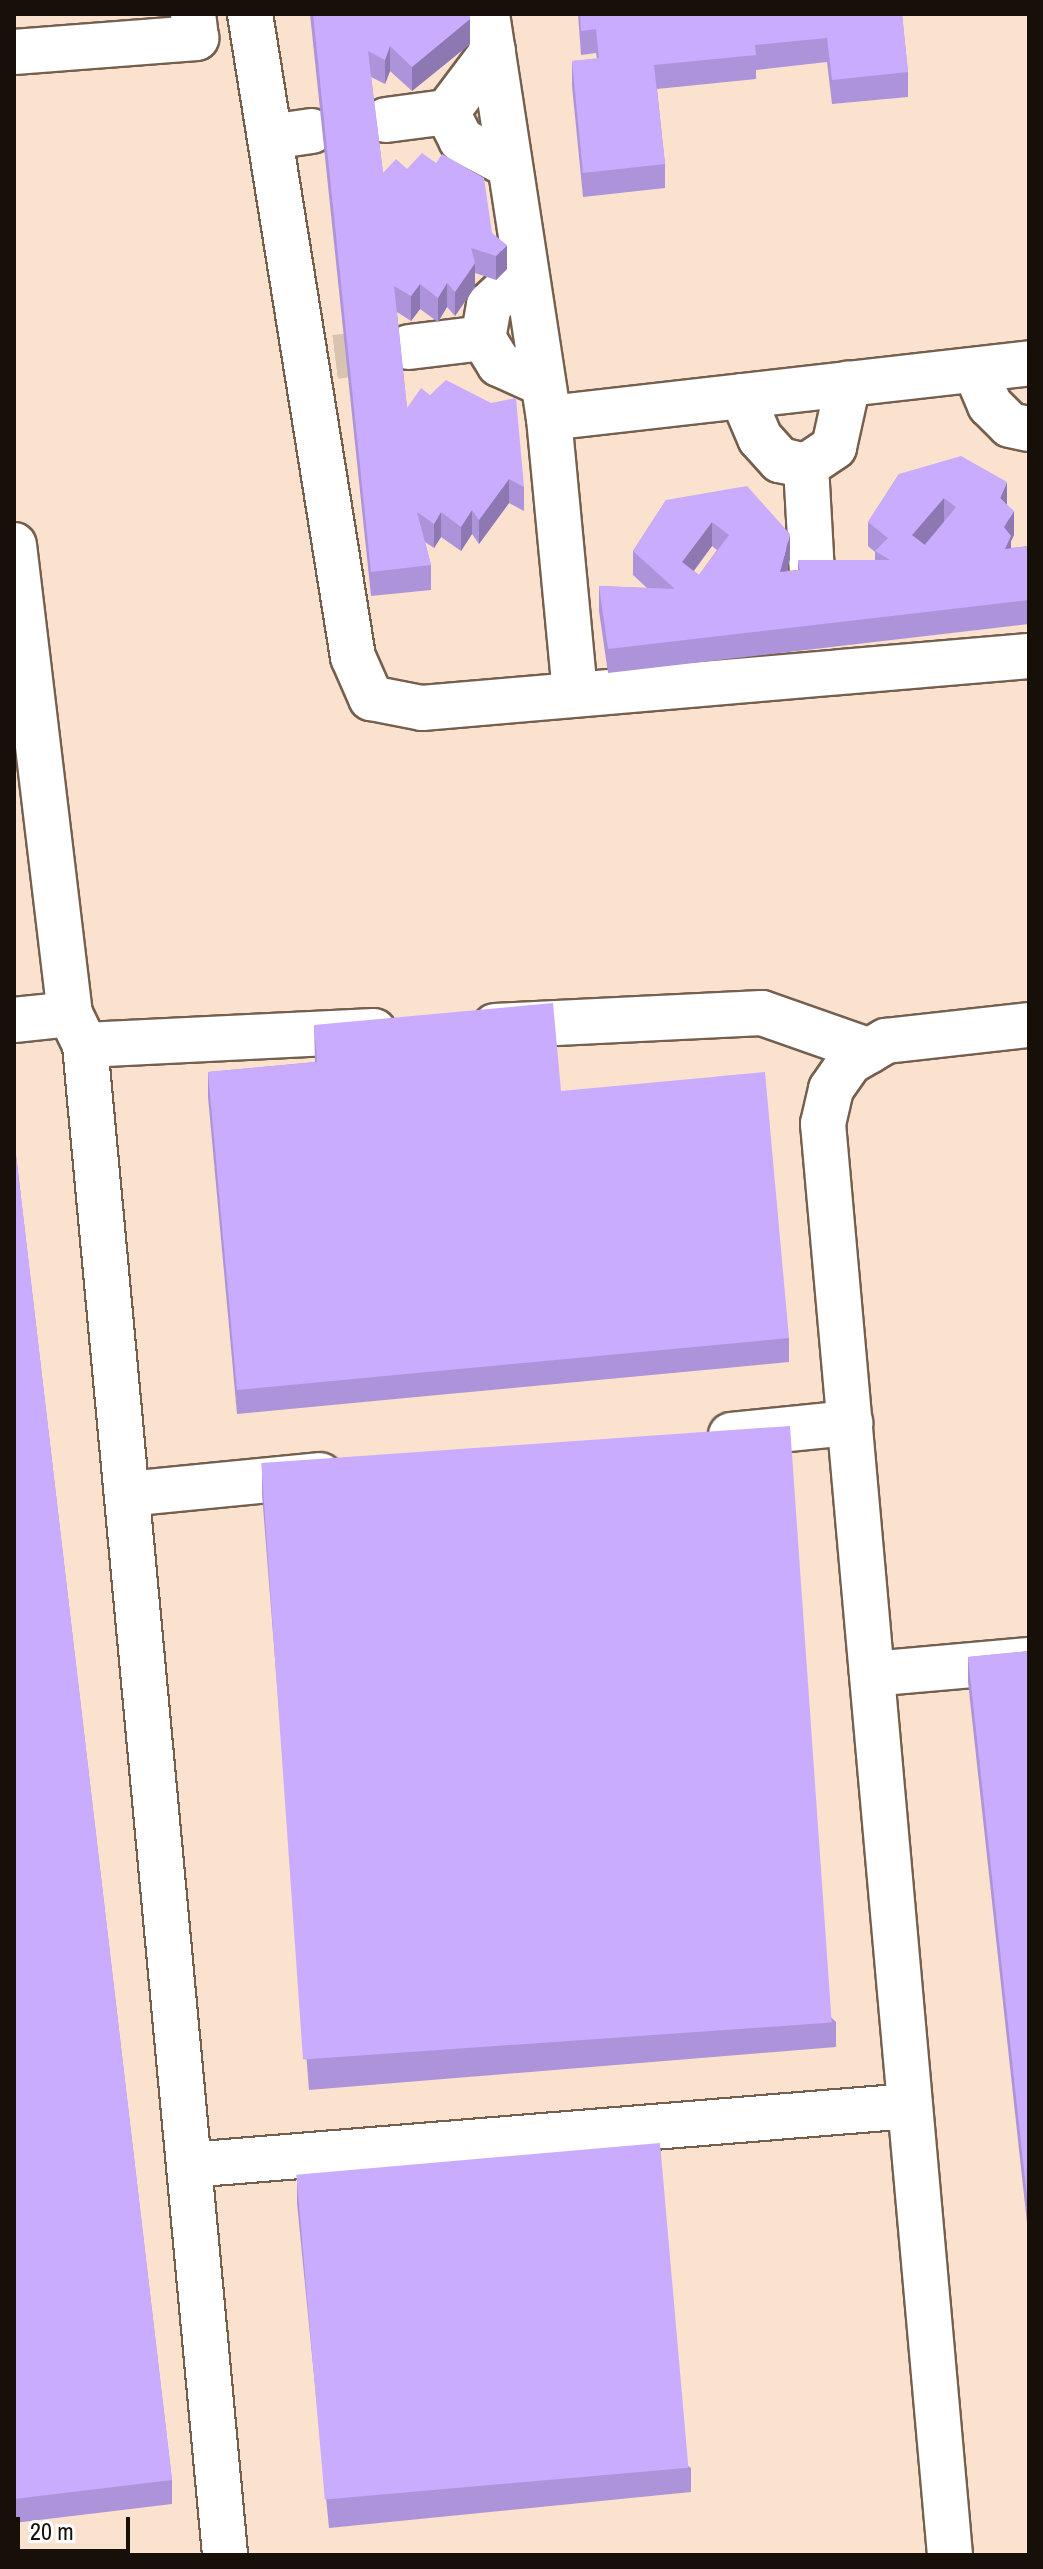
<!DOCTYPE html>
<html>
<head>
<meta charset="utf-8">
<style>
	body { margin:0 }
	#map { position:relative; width:1043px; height:2569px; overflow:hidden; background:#fae2ce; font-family:"Archivo Narrow",sans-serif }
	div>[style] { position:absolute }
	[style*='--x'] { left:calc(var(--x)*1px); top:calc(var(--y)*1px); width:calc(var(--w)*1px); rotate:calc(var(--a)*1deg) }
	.minor-tunnel>* { height:44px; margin-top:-22px; transform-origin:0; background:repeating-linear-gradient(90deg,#d8c2b0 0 44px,transparent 0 66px) }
	.roads { filter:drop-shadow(2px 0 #756050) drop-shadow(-2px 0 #756050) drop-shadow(0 2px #756050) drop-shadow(0 -2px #756050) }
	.minor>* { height:44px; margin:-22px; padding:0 22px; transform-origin:22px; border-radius:22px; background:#fff }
	.wall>* { inset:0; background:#ad94da }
	.shaded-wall>* { inset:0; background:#8d78b1 }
	.building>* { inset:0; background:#c9acfd; transform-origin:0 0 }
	span { translate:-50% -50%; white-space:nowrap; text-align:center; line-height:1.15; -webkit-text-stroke:7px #fff; paint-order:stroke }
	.frame { position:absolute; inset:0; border:16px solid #171009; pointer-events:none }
	.scale { position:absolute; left:16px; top:2517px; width:114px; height:36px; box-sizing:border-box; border:4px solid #171009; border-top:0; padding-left:10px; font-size:24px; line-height:28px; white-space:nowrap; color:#171009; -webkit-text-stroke:6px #fff; paint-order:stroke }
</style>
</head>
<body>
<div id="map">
	<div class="minor-tunnel">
		<div style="--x:335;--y:357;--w:72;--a:-7.2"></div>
	</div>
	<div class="roads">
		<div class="minor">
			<div style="--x:250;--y:14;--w:651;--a:80.9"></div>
			<div style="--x:353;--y:657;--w:45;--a:66.3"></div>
			<div style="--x:371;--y:698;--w:52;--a:11.1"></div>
			<div style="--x:422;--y:708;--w:609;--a:-4.9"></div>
			<div style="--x:487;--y:14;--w:409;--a:81.3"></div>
			<div style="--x:549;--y:418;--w:274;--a:84.6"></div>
			<div style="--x:493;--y:51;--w:76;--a:127"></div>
			<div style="--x:447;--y:112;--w:31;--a:63"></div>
			<div style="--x:461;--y:140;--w:55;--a:28"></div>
			<div style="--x:14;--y:52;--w:183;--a:-4.4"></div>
			<div style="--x:196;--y:38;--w:24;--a:-97"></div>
			<div style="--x:386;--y:120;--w:62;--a:-7.5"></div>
			<div style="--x:270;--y:137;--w:42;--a:-8.1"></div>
			<div style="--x:526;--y:271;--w:50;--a:137.4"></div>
			<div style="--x:489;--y:305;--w:34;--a:100"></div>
			<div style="--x:483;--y:338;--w:31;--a:58"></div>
			<div style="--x:499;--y:364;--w:48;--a:24.4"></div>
			<div style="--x:409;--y:347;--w:75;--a:-6.9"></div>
			<div style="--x:975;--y:370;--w:38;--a:67"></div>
			<div style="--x:990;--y:405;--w:28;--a:45"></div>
			<div style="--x:1010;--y:425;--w:19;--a:12"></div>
			<div style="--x:742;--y:396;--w:46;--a:66.8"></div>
			<div style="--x:760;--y:438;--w:30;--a:48"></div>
			<div style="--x:780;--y:460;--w:27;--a:13"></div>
			<div style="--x:806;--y:466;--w:34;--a:-34"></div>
			<div style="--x:834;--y:447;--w:65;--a:-77.5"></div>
			<div style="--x:549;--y:418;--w:483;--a:-6.5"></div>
			<div style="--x:806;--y:466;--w:107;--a:86.8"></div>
			<div style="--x:14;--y:545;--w:472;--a:83.2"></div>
			<div style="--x:70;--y:1014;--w:34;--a:64"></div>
			<div style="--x:85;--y:1045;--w:1516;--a:84.7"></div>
			<div style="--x:14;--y:1020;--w:56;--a:-6.1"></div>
			<div style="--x:495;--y:1026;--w:267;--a:-2.8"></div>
			<div style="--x:762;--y:1013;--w:114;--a:19.4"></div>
			<div style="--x:85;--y:1045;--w:289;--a:-2.8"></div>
			<div style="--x:731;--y:1435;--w:120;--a:-5.8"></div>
			<div style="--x:127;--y:1494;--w:194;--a:-5.6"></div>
			<div style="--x:872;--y:1674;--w:158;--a:-5.1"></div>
			<div style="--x:189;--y:2165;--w:723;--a:-4.68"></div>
			<div style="--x:950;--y:2555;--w:1437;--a:-95.07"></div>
			<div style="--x:823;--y:1124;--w:36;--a:-77"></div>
			<div style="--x:831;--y:1089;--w:33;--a:-55"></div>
			<div style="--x:850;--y:1062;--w:42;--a:-30.3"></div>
			<div style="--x:886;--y:1041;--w:144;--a:-6.4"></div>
		</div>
	</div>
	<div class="wall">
		<div style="clip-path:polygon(310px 14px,470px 14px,470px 44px,412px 91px,390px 71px,385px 84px,371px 77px,383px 173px,407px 169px,492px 233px,507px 269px,496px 280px,475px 273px,475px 287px,455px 316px,447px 307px,438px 322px,420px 309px,411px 321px,397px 312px,407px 408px,524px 487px,524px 511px,509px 503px,479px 544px,472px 534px,461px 551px,441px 537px,434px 548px,425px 542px,431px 565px,431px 590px,371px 596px)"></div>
		<div style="clip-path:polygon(578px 14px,902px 14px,908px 72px,908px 97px,832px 104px,827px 62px,756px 70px,756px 79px,657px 89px,665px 164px,665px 188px,583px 197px,572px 86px,572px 61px,597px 59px,596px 53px,581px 55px)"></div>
		<div style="clip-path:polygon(evenodd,899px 474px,1007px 504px,1014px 535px,1011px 541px,1011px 548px,1029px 546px,1029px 624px,608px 673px,599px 611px,599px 586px,647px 588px,633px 575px,633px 551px,666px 500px,790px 559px,786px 571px,798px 570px,798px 560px,875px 560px,875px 552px,868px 546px,868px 522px,899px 474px,712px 546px,717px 550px,699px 575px,694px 571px,712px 546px)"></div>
		<div style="clip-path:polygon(314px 1025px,561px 1091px,789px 1338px,789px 1362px,237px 1414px,208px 1097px,208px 1072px,315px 1062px)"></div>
		<div style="clip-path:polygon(14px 1138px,172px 2480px,172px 2504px,14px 2523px)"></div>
		<div style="clip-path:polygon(262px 1470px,836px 2022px,836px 2047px,309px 2090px,262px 1494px)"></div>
		<div style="clip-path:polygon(1029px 1651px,1029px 2241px,968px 1682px,968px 1657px)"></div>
		<div style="clip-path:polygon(297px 2179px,691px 2468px,691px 2492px,329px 2528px,297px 2203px)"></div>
	</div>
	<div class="shaded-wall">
		<div style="clip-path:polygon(470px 19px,470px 44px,412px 91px,412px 67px)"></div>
		<div style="clip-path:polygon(390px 46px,390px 71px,385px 84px,385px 60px)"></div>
		<div style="clip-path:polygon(507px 245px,507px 269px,496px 280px,496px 256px)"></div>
		<div style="clip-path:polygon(475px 263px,475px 287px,455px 316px,455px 292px)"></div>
		<div style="clip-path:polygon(447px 283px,447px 307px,438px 322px,438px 298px)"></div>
		<div style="clip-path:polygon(420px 284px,420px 309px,411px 321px,411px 296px)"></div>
		<div style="clip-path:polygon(509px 479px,509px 503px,479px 544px,479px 520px)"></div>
		<div style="clip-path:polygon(1007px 482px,1007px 506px,1000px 498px)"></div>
		<div style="clip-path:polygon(944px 498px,944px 522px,912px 559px,912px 535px)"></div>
		<div style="clip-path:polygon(472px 510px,472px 534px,461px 551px,461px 527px)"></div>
		<div style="clip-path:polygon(1014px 511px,1014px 535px,1011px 541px,1011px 561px,1005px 574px,1004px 527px)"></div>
		<div style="clip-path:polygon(441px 512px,441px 537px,434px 548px,434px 524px)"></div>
		<div style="clip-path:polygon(712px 522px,712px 546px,682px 586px,682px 562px)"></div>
		<div style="clip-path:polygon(790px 534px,790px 559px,780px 596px,780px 572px)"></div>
	</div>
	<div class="building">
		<div style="clip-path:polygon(313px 14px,470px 14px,470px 19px,412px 67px,390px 46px,385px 60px,368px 51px,383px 173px,396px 159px,407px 169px,422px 153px,436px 163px,442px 154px,484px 178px,492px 233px,507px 245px,496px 256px,471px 248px,475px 263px,455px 292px,447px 283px,438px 298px,420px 284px,411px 296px,394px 286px,407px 408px,421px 388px,430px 395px,446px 380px,491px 403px,516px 398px,524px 487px,509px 479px,479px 520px,472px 510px,461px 527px,441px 512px,434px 524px,417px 512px,431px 565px,371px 572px)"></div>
		<div style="clip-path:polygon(580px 14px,902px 14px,908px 72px,832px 80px,827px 38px,755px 45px,756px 55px,654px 65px,665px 164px,583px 173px,572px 61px,599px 58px,596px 29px,581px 31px)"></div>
		<div style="clip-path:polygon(evenodd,961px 456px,1007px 482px,1000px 498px,1014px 511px,1004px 527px,1011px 536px,1005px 549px,1029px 546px,1029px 600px,608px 649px,599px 586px,675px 589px,633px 551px,666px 500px,747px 486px,790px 534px,780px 572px,800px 570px,798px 560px,890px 560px,875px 551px,888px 538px,868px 522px,899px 474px,961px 456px,944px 498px,956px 507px,925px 545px,912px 535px,944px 498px,961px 456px,712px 522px,729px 535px,699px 575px,682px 562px,712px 522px)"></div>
		<div style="clip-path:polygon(553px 1003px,561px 1091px,765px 1072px,789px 1338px,237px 1390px,208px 1072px,317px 1062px,314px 1025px)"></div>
		<div style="clip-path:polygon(14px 1138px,172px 2480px,14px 2499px)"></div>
		<div style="left:790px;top:1426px;width:598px;height:530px;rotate:86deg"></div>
		<div style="clip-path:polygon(1029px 1651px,1029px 2216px,968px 1657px)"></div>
		<div style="left:660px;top:2143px;width:326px;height:365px;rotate:85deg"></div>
	</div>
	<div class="frame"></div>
	<div class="scale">20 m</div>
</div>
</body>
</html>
